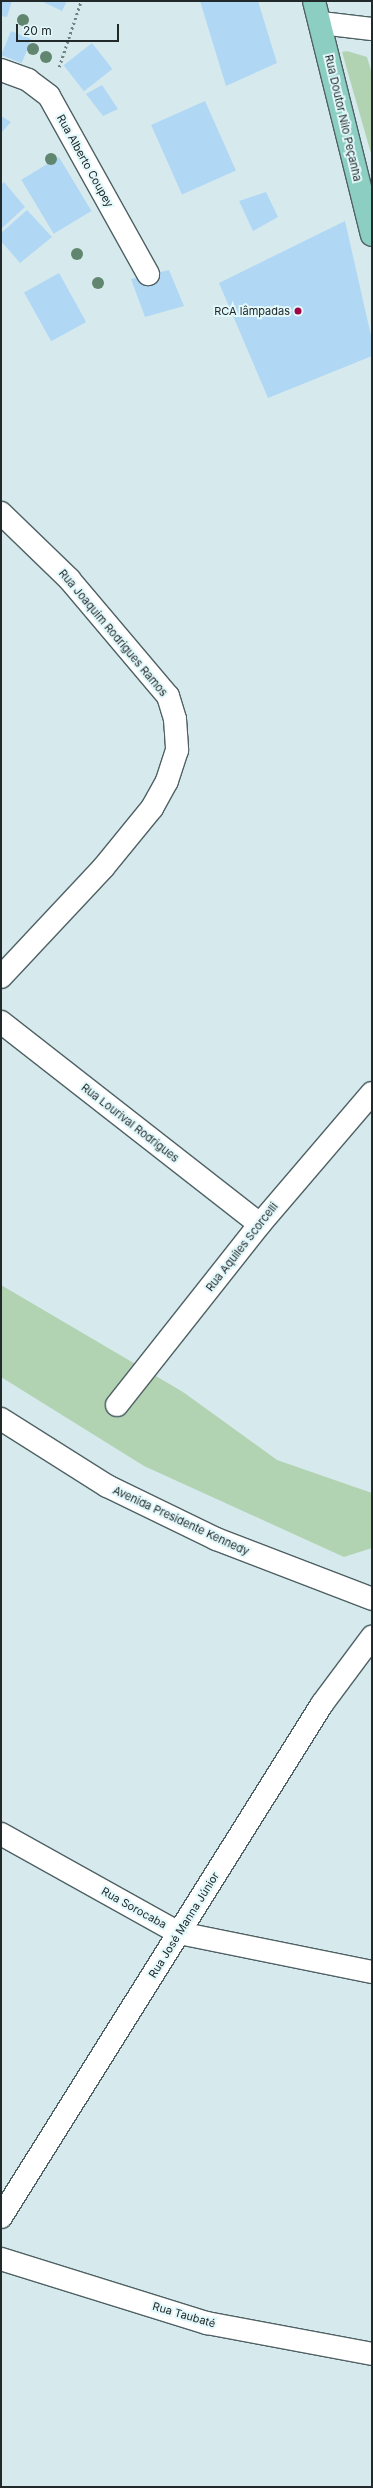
<!DOCTYPE html>
<html>
<head>
<meta charset="utf-8">
<style>
	body { margin:0 }
	#map { position:relative; width:373px; height:2488px; overflow:hidden; background:#d6eaee; font-family:Inter,sans-serif }
	div>[style] { position:absolute }
	[style*='--x'] { left:calc(var(--x)*1px); top:calc(var(--y)*1px); width:calc(var(--w)*1px); rotate:calc(var(--a)*1deg) }
	.green>* { inset:0; background:#b2d3b2 }
	.building>* { inset:0; background:#b0d7f4; transform-origin:0 0 }
	.path>* { height:2.5px; margin-top:-1.25px; transform-origin:0; background:repeating-linear-gradient(90deg,#748184 0 2px,transparent 0 5px) }
	.roads { filter:drop-shadow(1px 0 #4f6164) drop-shadow(-1px 0 #4f6164) drop-shadow(0 1px #4f6164) drop-shadow(0 -1px #4f6164) }
	.street>* { height:22px; margin:-11px; padding:0 11px; transform-origin:11px; border-radius:11px; background:#fff }
	.secondary>* { height:22px; margin:-11px; padding:0 11px; transform-origin:11px; border-radius:11px; background:#fff }
	.primary>* { height:22px; margin:-11px; padding:0 11px; transform-origin:11px; border-radius:11px; background:#8ccec1 }
	.trees>* { width:12px; height:12px; margin:-6px; border-radius:50%; background:#618670 }
	.dots>* { width:11px; height:11px; translate:-50% -50%; box-sizing:border-box; border:2px solid #e3f8fb; border-radius:50% }
	span { translate:-50% -50%; white-space:nowrap; text-align:center; line-height:1.15; -webkit-text-stroke:4px #e3f8fb; paint-order:stroke }
	.street-label { font-size:11px; color:#21292a }
	.poi-label { font-size:11px; color:#21292a }
	.right { translate:-100% -50%; text-align:right }
	.frame { position:absolute; inset:0; border:2px solid #21292a; pointer-events:none }
	.scale { position:absolute; left:16px; top:24px; width:103px; height:18px; box-sizing:border-box; border:2px solid #21292a; border-top:0; padding-left:5px; font-size:12px; line-height:14px; white-space:nowrap; color:#21292a; -webkit-text-stroke:3px #e3f8fb; paint-order:stroke }
</style>
</head>
<body>
<div id="map">
	<div class="green">
		<div style="clip-path:polygon(347px 51px,367px 57px,372px 74px,372px 157px,342px 52px)"></div>
		<div style="clip-path:polygon(1px 1285px,183px 1392px,277px 1460px,372px 1493px,372px 1548px,344px 1557px,144px 1466px,1px 1377px)"></div>
	</div>
	<div class="building">
		<div style="clip-path:polygon(1px 1px,12px 1px,7px 17px,1px 16px)"></div>
		<div style="clip-path:polygon(41px 1px,67px 1px,62px 11px)"></div>
		<div style="clip-path:polygon(200px 1px,258px 1px,277px 63px,226px 86px)"></div>
		<div style="left:11px;top:31px;width:22px;height:26px;rotate:22deg"></div>
		<div style="left:92px;top:43px;width:33px;height:36px;rotate:52deg"></div>
		<div style="clip-path:polygon(102px 85px,118px 109px,103px 116px,86px 94px)"></div>
		<div style="left:205px;top:101px;width:76px;height:59px;rotate:66deg"></div>
		<div style="clip-path:polygon(1px 116px,11px 122px,1px 133px)"></div>
		<div style="left:59px;top:157px;width:63px;height:44px;rotate:59deg"></div>
		<div style="clip-path:polygon(4px 182px,25px 207px,1px 229px,1px 185px)"></div>
		<div style="clip-path:polygon(266px 192px,278px 217px,253px 231px,239px 201px)"></div>
		<div style="clip-path:polygon(27px 210px,52px 237px,20px 263px,1px 241px,1px 233px)"></div>
		<div style="clip-path:polygon(345px 221px,372px 340px,372px 356px,268px 398px,219px 283px)"></div>
		<div style="clip-path:polygon(169px 270px,184px 306px,145px 317px,131px 279px)"></div>
		<div style="left:59px;top:273px;width:56px;height:40px;rotate:61deg"></div>
	</div>
	<div class="path">
		<div style="--x:59;--y:67;--w:70;--a:-71.6"></div>
	</div>
	<div class="roads">
		<div class="street">
			<div style="--x:321;--y:23;--w:51;--a:6.7"></div>
			<div style="--x:1;--y:70;--w:29;--a:20"></div>
			<div style="--x:28;--y:80;--w:26;--a:37"></div>
			<div style="--x:49;--y:96;--w:204;--a:60.9"></div>
			<div style="--x:1;--y:513;--w:95;--a:44.1"></div>
			<div style="--x:69;--y:579;--w:153;--a:49.8"></div>
			<div style="--x:168;--y:696;--w:24;--a:73"></div>
			<div style="--x:175;--y:719;--w:31;--a:86"></div>
			<div style="--x:177;--y:750;--w:33;--a:108"></div>
			<div style="--x:167;--y:781;--w:31;--a:119"></div>
			<div style="--x:152;--y:808;--w:77;--a:129.2"></div>
			<div style="--x:103;--y:868;--w:149;--a:133.1"></div>
			<div style="--x:1;--y:1022;--w:328;--a:38"></div>
			<div style="--x:117;--y:1405;--w:231;--a:-51.7"></div>
			<div style="--x:260;--y:1224;--w:172;--a:-49.5"></div>
			<div style="--x:1;--y:1834;--w:204;--a:29.1"></div>
			<div style="--x:179;--y:1933;--w:197;--a:11.4"></div>
			<div style="--x:1;--y:2259;--w:216;--a:17.3"></div>
			<div style="--x:207;--y:2323;--w:168;--a:10.6"></div>
		</div>
		<div class="secondary">
			<div style="--x:1;--y:1419;--w:125;--a:32.3"></div>
			<div style="--x:107;--y:1486;--w:121;--a:25.9"></div>
			<div style="--x:216;--y:1539;--w:167;--a:21"></div>
			<div style="--x:1;--y:2217;--w:605;--a:-57.96"></div>
			<div style="--x:322;--y:1704;--w:84;--a:-53.3"></div>
		</div>
		<div class="primary">
			<div style="--x:314;--y:1;--w:241;--a:76.1"></div>
		</div>
	</div>
	<div class="trees">
		<div style="left:23px;top:20px"></div>
		<div style="left:33px;top:49px"></div>
		<div style="left:46px;top:57px"></div>
		<div style="left:51px;top:159px"></div>
		<div style="left:77px;top:254px"></div>
		<div style="left:98px;top:283px"></div>
	</div>
	<div class="dots">
		<div style="left:298px;top:311px;background:#a00545"></div>
	</div>
	<div class="street-label">
		<span style="left:343px;top:118px;rotate:77deg">Rua Doutor Nilo Peçanha</span>
		<span style="left:85px;top:161px;rotate:61deg">Rua Alberto Coupey</span>
		<span style="left:113px;top:633px;rotate:50deg">Rua Joaquim Rodrigues Ramos</span>
		<span style="left:130px;top:1123px;rotate:38deg">Rua Lourival Rodrigues</span>
		<span style="left:242px;top:1247px;rotate:-52deg">Rua Aquiles Scorcelli</span>
		<span style="left:181px;top:1521px;rotate:25deg">Avenida Presidente Kennedy</span>
		<span style="left:134px;top:1908px;rotate:29deg">Rua Sorocaba</span>
		<span style="left:184px;top:1925px;rotate:-58deg">Rua José Manna Júnior</span>
		<span style="left:184px;top:2315px;rotate:16deg">Rua Taubaté</span>
	</div>
	<div class="poi-label">
		<span class="right" style="left:290px;top:311px">RCA lâmpadas</span>
	</div>
	<div class="frame"></div>
	<div class="scale">20 m</div>
</div>
</body>
</html>
